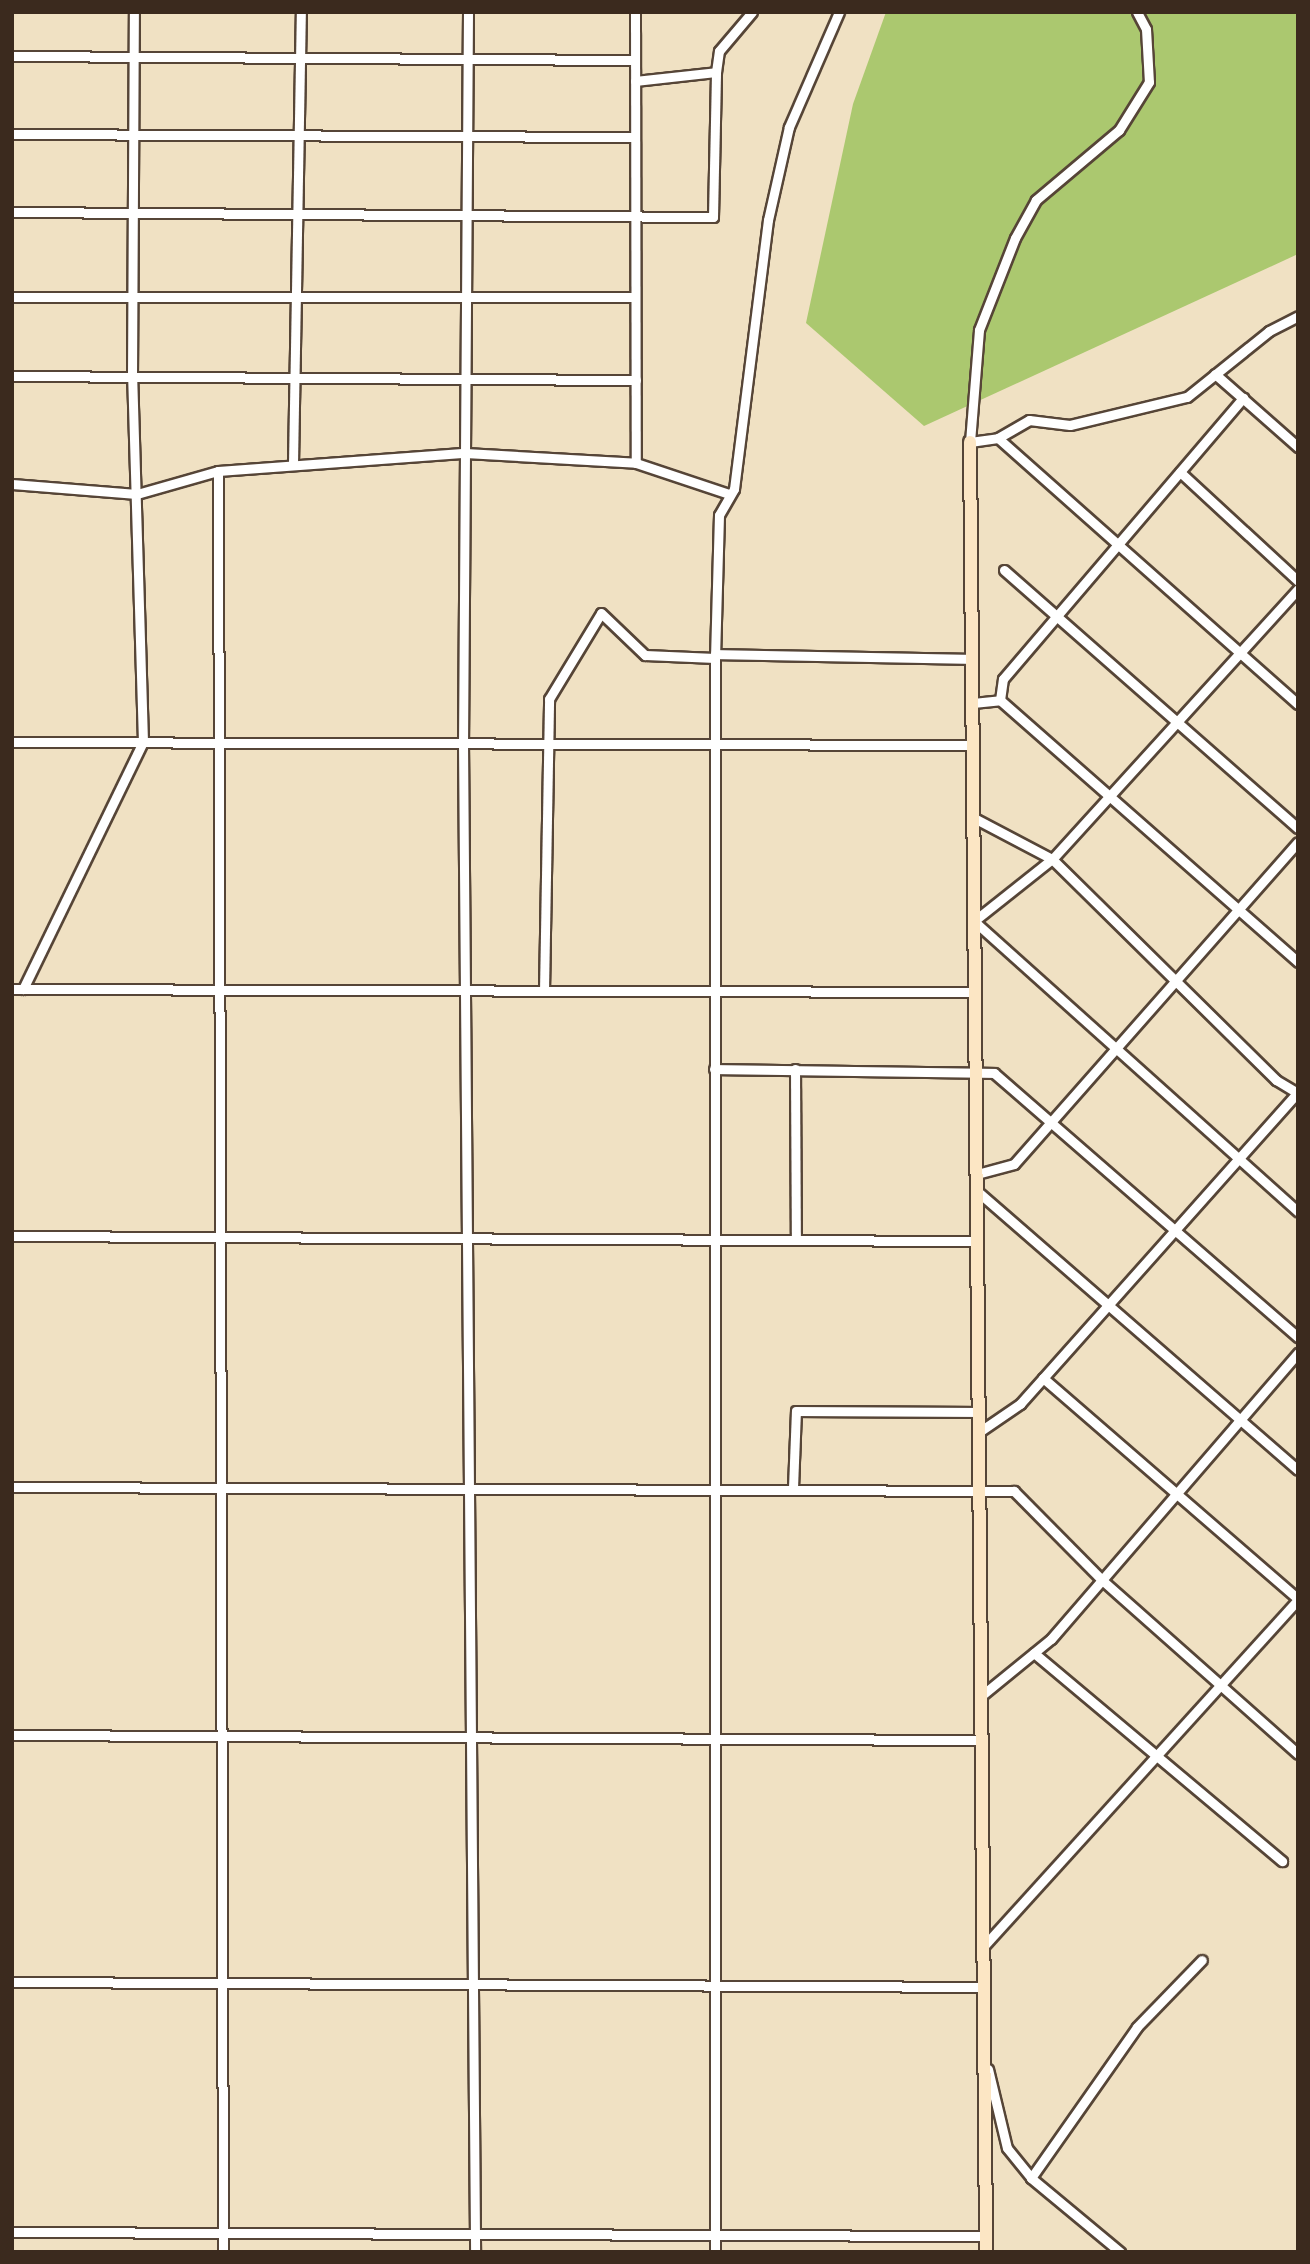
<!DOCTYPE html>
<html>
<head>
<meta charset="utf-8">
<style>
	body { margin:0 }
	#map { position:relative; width:1310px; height:2264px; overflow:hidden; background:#f0e1c3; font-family:"Comic Neue",sans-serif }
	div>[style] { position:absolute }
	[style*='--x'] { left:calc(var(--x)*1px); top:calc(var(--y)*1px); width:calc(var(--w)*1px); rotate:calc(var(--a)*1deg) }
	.green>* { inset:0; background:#abc86f }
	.roads { filter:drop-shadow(2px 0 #564537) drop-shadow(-2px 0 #564537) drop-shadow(0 2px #564537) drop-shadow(0 -2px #564537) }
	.street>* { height:9px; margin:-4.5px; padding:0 4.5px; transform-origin:4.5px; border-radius:4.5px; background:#fff }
	.secondary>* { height:12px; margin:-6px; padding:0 6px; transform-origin:6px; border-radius:6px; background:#fce6c4 }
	span { translate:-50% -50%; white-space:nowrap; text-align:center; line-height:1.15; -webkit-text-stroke:7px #fff; paint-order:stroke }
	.frame { position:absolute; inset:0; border:14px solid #3b2a1e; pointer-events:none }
</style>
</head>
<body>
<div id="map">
	<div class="green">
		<div style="clip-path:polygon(886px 12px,1298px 12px,1298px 254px,924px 426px,806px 323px,853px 104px)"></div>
	</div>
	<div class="roads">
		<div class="street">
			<div style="--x:468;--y:12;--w:731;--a:90.39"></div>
			<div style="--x:463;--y:743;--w:1509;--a:89.54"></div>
			<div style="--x:635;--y:12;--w:451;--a:89.9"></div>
			<div style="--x:1137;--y:12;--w:19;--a:62"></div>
			<div style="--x:1146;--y:29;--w:53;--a:86.8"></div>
			<div style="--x:1149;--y:82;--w:57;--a:122"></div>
			<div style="--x:1119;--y:130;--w:109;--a:139.9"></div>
			<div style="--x:1036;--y:200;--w:43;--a:118.9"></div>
			<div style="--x:1015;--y:238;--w:99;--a:111.4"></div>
			<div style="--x:979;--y:330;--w:112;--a:94.6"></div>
			<div style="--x:970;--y:442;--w:28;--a:-8"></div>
			<div style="--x:998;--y:438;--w:36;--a:-30"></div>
			<div style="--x:1029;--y:420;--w:41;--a:7"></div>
			<div style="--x:1070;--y:425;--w:120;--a:-13.5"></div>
			<div style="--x:1187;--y:397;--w:105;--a:-38.8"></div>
			<div style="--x:1269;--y:331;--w:33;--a:-27"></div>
			<div style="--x:12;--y:56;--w:623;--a:0.37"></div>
			<div style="--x:635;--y:81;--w:81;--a:-6.3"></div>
			<div style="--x:716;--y:72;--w:21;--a:-82"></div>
			<div style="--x:719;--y:51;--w:51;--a:-49.8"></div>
			<div style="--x:12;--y:134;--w:623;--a:0.28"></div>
			<div style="--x:12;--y:212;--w:701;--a:0.41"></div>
			<div style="--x:713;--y:217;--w:145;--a:-88.8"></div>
			<div style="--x:12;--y:297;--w:623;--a:0"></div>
			<div style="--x:1215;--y:374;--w:111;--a:41.3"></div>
			<div style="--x:12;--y:376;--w:624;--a:0.37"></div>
			<div style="--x:998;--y:438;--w:401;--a:41.6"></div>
			<div style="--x:293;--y:463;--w:451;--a:-89"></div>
			<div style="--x:218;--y:471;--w:1781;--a:89.84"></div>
			<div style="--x:1180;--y:472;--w:161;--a:42.7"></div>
			<div style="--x:12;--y:484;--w:125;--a:4.6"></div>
			<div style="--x:137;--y:494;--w:84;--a:-15.9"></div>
			<div style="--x:218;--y:471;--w:248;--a:-4.2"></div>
			<div style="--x:465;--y:453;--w:171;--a:3.3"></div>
			<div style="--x:636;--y:463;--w:98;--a:18.4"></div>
			<div style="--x:1004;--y:570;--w:391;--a:41.3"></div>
			<div style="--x:1298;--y:589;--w:365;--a:132.3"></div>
			<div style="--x:1052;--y:859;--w:100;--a:141.5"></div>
			<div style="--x:974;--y:921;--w:435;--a:41.9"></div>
			<div style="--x:715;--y:654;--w:257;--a:1.1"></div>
			<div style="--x:1000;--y:700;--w:21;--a:-82"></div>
			<div style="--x:1003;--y:679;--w:370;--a:-49.5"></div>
			<div style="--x:973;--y:703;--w:27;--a:-6"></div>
			<div style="--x:1000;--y:700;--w:397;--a:41.3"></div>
			<div style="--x:12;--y:742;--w:961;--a:0.18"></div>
			<div style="--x:974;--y:818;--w:88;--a:27.7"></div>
			<div style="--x:1052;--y:859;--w:315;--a:44.6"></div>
			<div style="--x:1276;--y:1080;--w:26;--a:31"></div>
			<div style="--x:12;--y:989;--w:963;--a:0.18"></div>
			<div style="--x:23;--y:989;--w:275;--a:-64.1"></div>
			<div style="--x:143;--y:742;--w:366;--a:-91.7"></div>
			<div style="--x:132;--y:376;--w:364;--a:-89.7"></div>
			<div style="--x:544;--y:991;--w:292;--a:-89"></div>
			<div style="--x:549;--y:699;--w:100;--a:-58.8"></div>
			<div style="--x:601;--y:613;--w:61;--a:43.7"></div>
			<div style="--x:645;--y:655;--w:70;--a:2.5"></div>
			<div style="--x:715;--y:658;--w:143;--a:-88.4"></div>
			<div style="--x:719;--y:515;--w:30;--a:-60"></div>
			<div style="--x:734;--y:489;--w:271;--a:-82.8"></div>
			<div style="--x:768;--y:220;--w:95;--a:-77.3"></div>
			<div style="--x:789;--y:127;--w:125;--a:-66.5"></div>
			<div style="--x:714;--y:1069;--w:280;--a:0.8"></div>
			<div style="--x:994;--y:1073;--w:403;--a:41"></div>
			<div style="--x:795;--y:1069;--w:171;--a:89.7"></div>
			<div style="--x:977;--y:1174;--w:38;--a:-15"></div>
			<div style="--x:1014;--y:1164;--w:429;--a:-48.6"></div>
			<div style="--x:977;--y:1191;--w:425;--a:41"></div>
			<div style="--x:12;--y:1236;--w:965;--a:0.3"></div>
			<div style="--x:1043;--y:1378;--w:337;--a:40.9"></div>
			<div style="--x:979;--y:1432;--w:50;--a:-34.3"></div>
			<div style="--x:1020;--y:1404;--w:418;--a:-48.3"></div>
			<div style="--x:12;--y:1487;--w:1002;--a:0.23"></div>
			<div style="--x:1014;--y:1491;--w:125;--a:45.3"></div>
			<div style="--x:1102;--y:1580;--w:262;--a:41.6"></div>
			<div style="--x:793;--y:1488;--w:77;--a:-87.8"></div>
			<div style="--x:796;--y:1411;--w:183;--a:0.3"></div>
			<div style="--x:1034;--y:1653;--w:324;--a:40"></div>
			<div style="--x:981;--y:1696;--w:90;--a:-39.2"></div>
			<div style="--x:1051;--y:1639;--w:378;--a:-49.2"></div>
			<div style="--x:12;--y:1735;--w:970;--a:0.3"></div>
			<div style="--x:983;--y:1947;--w:469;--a:-47.8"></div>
			<div style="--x:12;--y:1982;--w:972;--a:0.29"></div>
			<div style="--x:988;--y:2069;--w:81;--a:76.5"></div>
			<div style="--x:1007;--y:2148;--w:38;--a:51"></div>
			<div style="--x:1031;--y:2178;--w:184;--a:-54.9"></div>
			<div style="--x:1137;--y:2027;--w:93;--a:-45.9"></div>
			<div style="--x:1031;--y:2178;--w:116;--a:39.7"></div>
			<div style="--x:12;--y:2232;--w:974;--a:0.24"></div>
			<div style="--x:715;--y:2252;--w:1594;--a:-90"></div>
		</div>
		<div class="secondary">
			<div style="--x:970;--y:442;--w:1810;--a:89.49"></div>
		</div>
	</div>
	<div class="frame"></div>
</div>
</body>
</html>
